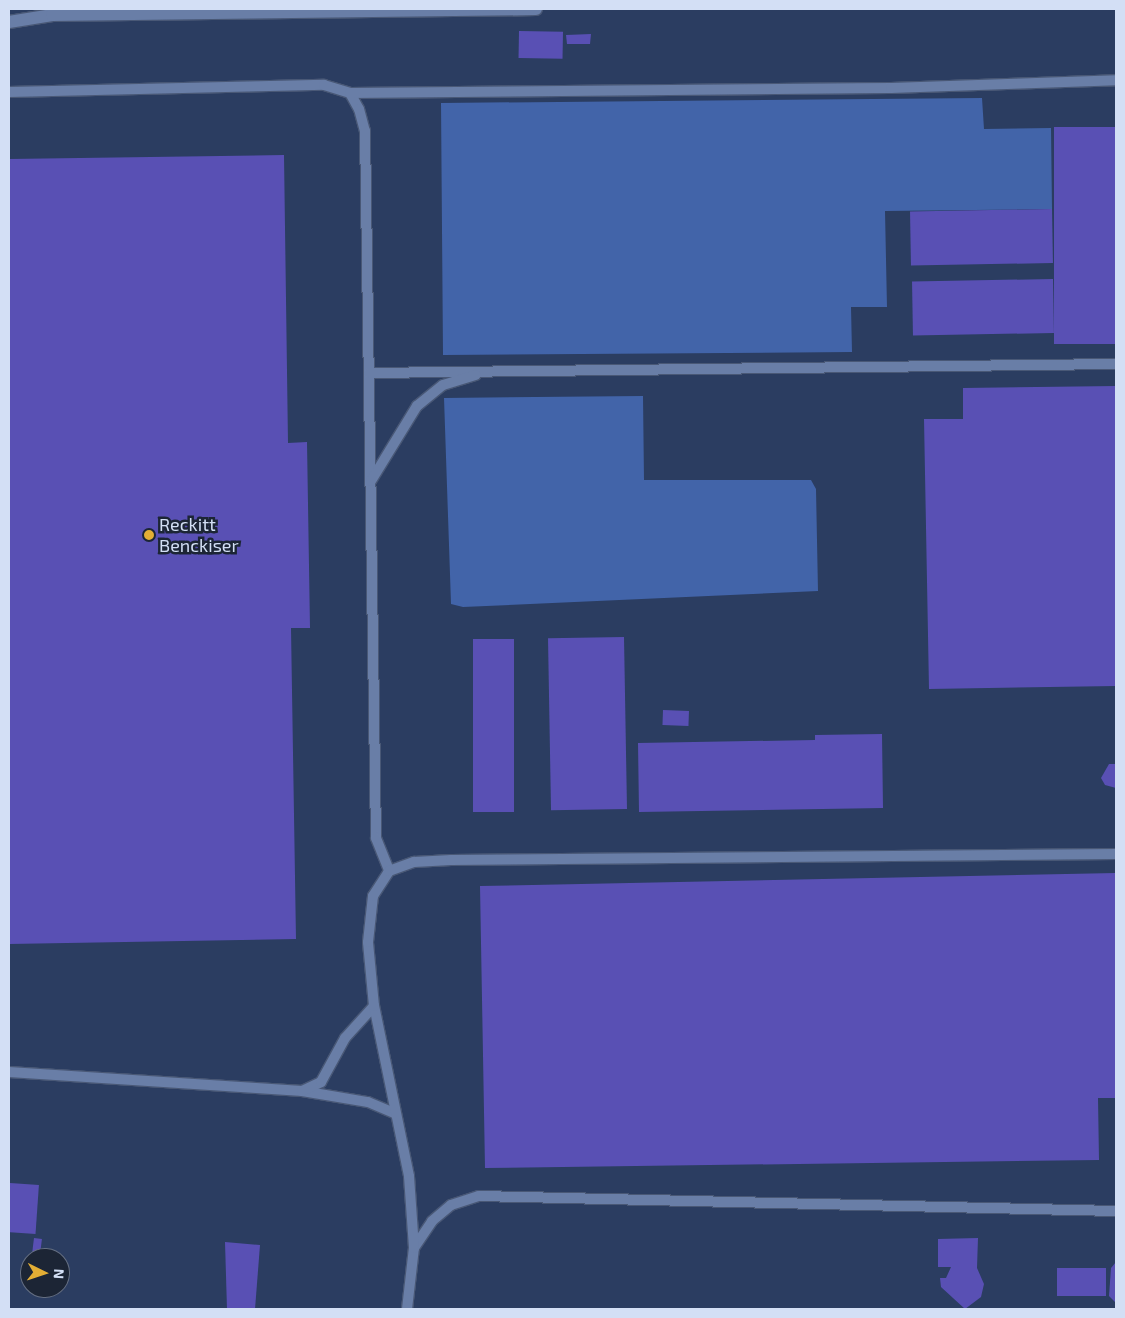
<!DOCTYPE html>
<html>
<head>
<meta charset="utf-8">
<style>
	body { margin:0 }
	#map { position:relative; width:1125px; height:1318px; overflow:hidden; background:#2b3d61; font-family:"Exo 2",sans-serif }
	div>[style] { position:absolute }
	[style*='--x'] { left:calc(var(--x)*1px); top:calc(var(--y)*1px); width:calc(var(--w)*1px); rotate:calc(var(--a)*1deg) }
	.green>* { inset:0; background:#4264a9 }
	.building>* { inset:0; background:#5950b4; transform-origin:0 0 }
	.roads { filter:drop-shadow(1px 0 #495876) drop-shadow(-1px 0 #495876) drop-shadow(0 1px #495876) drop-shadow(0 -1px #495876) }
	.lane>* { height:10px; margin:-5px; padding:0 5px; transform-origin:5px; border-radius:5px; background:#697ea7 }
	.secondary>* { height:12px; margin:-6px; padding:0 6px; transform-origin:6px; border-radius:6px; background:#697ea7 }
	.dots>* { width:14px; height:14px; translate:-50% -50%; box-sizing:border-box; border:2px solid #1c2535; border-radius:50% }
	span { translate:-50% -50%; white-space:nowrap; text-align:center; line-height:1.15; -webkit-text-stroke:5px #1c2535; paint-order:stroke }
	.poi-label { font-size:18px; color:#d3dff5 }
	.left { translate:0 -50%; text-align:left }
	.frame { position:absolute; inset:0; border:10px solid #d3dff5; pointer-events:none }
	.north { position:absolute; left:20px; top:1248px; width:50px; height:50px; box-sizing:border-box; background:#1c2535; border:1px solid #656f82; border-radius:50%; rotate:94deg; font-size:14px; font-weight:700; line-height:20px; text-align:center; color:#d3dff5 }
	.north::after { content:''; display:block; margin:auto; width:18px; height:22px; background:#e3ae35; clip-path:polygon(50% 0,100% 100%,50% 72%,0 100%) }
</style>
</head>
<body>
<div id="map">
	<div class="green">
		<div style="clip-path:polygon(982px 98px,984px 129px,1051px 128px,1052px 209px,885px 211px,887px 307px,851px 307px,852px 352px,443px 355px,441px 103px)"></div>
		<div style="clip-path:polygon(643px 396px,644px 480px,811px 480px,816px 489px,818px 591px,463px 607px,451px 604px,444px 398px)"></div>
	</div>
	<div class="building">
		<div style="left:519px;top:31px;width:44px;height:27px;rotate:1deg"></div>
		<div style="clip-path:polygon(591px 34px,590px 44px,567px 44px,566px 35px)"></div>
		<div style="left:1116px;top:127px;width:217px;height:62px;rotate:90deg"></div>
		<div style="clip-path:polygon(284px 155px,288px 443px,307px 442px,310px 628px,291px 628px,296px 939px,9px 944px,9px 159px)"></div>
		<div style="left:1052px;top:209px;width:54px;height:142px;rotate:89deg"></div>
		<div style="left:1053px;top:279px;width:54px;height:141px;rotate:89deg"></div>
		<div style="clip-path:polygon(1116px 386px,1116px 686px,929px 689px,924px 419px,963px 419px,963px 388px)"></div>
		<div style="left:624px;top:637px;width:172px;height:76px;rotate:89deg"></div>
		<div style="left:473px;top:639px;width:41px;height:173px"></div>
		<div style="left:663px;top:710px;width:26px;height:15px;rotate:2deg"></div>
		<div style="clip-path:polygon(882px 734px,883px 808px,639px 812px,638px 743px,815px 740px,815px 735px)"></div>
		<div style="clip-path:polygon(1109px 764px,1116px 764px,1116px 788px,1105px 785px,1101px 778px)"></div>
		<div style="clip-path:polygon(1116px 873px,1116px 1098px,1098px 1098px,1099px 1160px,485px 1168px,480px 886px)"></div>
		<div style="left:10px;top:1183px;width:29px;height:49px;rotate:4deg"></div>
		<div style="left:34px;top:1238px;width:8px;height:16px;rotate:7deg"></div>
		<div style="clip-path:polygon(978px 1238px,977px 1268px,984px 1284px,981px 1297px,965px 1309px,941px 1287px,940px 1278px,946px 1278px,951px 1267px,938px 1267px,938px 1239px)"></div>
		<div style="clip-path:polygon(225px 1242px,260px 1245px,255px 1309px,227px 1309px)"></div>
		<div style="clip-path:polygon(1116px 1262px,1116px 1303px,1109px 1296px,1111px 1268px)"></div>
		<div style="left:1057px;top:1268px;width:49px;height:28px"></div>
	</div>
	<div class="roads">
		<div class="lane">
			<div style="--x:9;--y:92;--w:315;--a:-1.3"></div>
			<div style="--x:324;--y:85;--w:27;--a:17"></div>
			<div style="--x:350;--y:93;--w:18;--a:61"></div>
			<div style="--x:359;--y:109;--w:23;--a:75"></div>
			<div style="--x:365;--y:131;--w:707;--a:89.11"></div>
			<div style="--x:376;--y:838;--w:35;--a:68"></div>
			<div style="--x:350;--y:93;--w:541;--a:-0.53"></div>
			<div style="--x:891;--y:88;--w:225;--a:-2"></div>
			<div style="--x:369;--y:373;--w:747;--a:-0.69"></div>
			<div style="--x:371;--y:481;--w:88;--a:-58.5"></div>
			<div style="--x:417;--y:406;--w:33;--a:-39"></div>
			<div style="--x:443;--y:385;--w:34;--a:-17"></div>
			<div style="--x:9;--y:1072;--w:294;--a:3.7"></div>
			<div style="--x:302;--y:1091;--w:67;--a:9.5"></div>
			<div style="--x:368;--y:1102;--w:28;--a:23"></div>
			<div style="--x:302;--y:1091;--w:21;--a:-25"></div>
			<div style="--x:321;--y:1082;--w:50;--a:-61.4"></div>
			<div style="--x:345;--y:1038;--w:43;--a:-47.8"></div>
			<div style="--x:414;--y:1248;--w:32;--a:-56"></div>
			<div style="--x:432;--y:1221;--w:25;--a:-40"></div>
			<div style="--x:451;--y:1205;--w:29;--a:-18"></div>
			<div style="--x:479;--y:1196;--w:637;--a:1.35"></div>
			<div style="--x:407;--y:1309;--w:61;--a:-83.5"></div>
			<div style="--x:414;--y:1248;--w:72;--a:-94"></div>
			<div style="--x:409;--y:1176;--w:174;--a:-101.6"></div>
			<div style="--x:374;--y:1006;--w:64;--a:-95.4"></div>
			<div style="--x:368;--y:942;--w:46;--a:-83.8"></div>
			<div style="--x:373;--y:896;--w:30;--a:-57"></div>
			<div style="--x:389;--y:871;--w:27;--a:-20"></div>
			<div style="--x:414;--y:862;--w:37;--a:-3"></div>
			<div style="--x:451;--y:860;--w:665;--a:-0.52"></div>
		</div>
		<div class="secondary">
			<div style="--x:9;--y:22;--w:44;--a:-9.2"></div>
			<div style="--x:52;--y:15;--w:484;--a:-0.7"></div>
		</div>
	</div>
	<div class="dots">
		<div style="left:149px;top:535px;background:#e3ae35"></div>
	</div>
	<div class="poi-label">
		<span class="left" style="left:159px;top:535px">Reckitt<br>Benckiser</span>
	</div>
	<div class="frame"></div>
	<div class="north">N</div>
</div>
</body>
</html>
